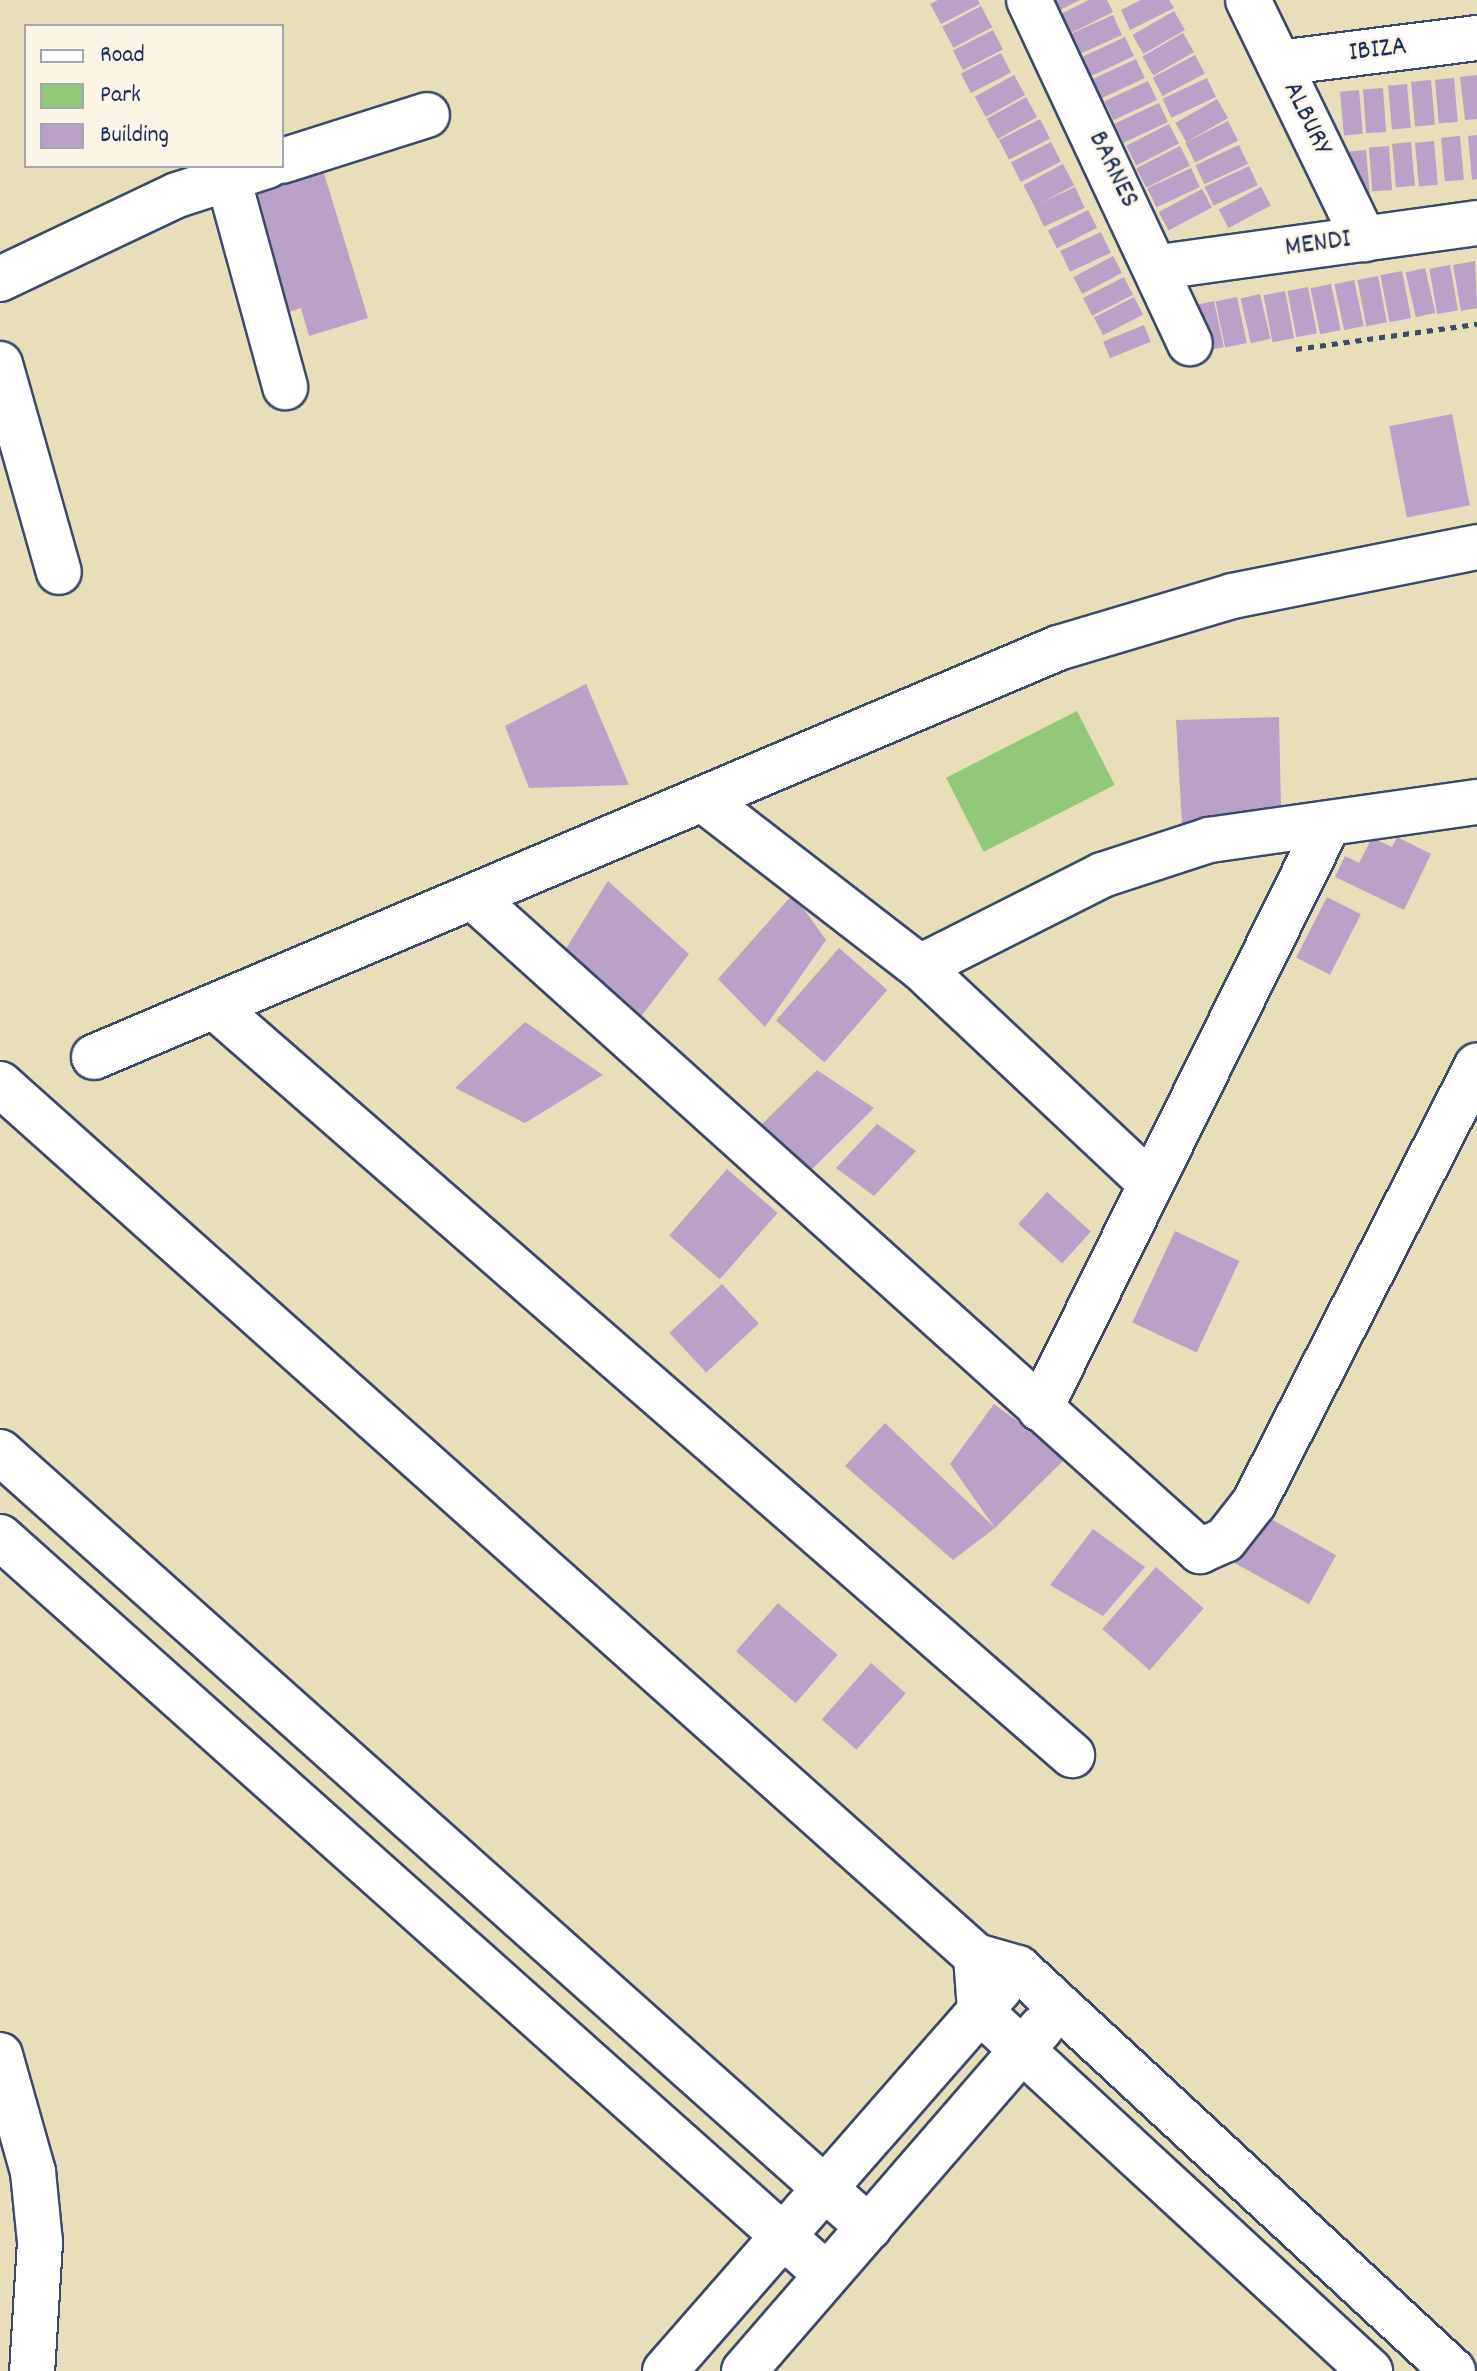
<!DOCTYPE html>
<html>
<head>
<meta charset="utf-8">
<style>
	body { margin:0 }
	#map { position:relative; width:1477px; height:2371px; overflow:hidden; background:#e9deba; font-family:Dekko,sans-serif }
	div>[style] { position:absolute }
	[style*='--x'] { left:calc(var(--x)*1px); top:calc(var(--y)*1px); width:calc(var(--w)*1px); rotate:calc(var(--a)*1deg) }
	.green>* { inset:0; background:#91c87a; transform-origin:0 0 }
	.building>* { inset:0; background:#b9a1c8; transform-origin:0 0 }
	.path>* { height:5px; margin-top:-2.5px; transform-origin:0; background:repeating-linear-gradient(90deg,#3a496c 0 6px,transparent 0 12px) }
	.roads { filter:drop-shadow(2px 0 #3a496c) drop-shadow(-2px 0 #3a496c) drop-shadow(0 2px #3a496c) drop-shadow(0 -2px #3a496c) }
	.minor>* { height:44px; margin:-22px; padding:0 22px; transform-origin:22px; border-radius:22px; background:#fff }
	span { translate:-50% -50%; white-space:nowrap; text-align:center; line-height:1.15; -webkit-text-stroke:6px #fcf5e5; paint-order:stroke }
	.street-label { font-size:28px; color:#1b2f5e }
	.legend { position:absolute; left:24px; top:24px; width:260px; height:144px; box-sizing:border-box; background:#fcf5e5; border:2px solid #a2a6af; margin:0; padding:10px 14px; list-style:none; font-size:24px; color:#1b2f5e }
	.legend li { display:flex; align-items:center; gap:16px; height:40px }
	.legend b { width:40px; border:2px solid #a2a6af }
</style>
</head>
<body>
<div id="map">
	<div class="green">
		<div style="left:1077px;top:711px;width:83px;height:147px;rotate:63deg"></div>
	</div>
	<div class="building">
		<div style="clip-path:polygon(938px 0,978px 0,980px 4px,941px 24px,930px 4px)"></div>
		<div style="clip-path:polygon(1053px 0,1080px 0,1058px 11px)"></div>
		<div style="clip-path:polygon(1089px 0,1107px 0,1113px 12px,1069px 34px,1059px 15px)"></div>
		<div style="clip-path:polygon(1141px 0,1169px 0,1174px 8px,1130px 30px,1121px 10px)"></div>
		<div style="left:981px;top:6px;width:24px;height:44px;rotate:62deg"></div>
		<div style="left:1174px;top:11px;width:22px;height:48px;rotate:60deg"></div>
		<div style="left:1113px;top:15px;width:22px;height:50px;rotate:66deg"></div>
		<div style="left:993px;top:30px;width:22px;height:45px;rotate:63deg"></div>
		<div style="left:1183px;top:33px;width:22px;height:47px;rotate:60deg"></div>
		<div style="left:1125px;top:37px;width:21px;height:49px;rotate:65deg"></div>
		<div style="left:1001px;top:53px;width:22px;height:45px;rotate:63deg"></div>
		<div style="left:1195px;top:55px;width:21px;height:48px;rotate:62deg"></div>
		<div style="left:1136px;top:59px;width:21px;height:48px;rotate:65deg"></div>
		<div style="left:1014px;top:75px;width:23px;height:45px;rotate:61deg"></div>
		<div style="clip-path:polygon(1477px 75px,1477px 119px,1465px 120px,1460px 77px)"></div>
		<div style="left:1207px;top:78px;width:21px;height:49px;rotate:65deg"></div>
		<div style="left:1454px;top:78px;width:44px;height:19px;rotate:85deg"></div>
		<div style="left:1431px;top:80px;width:45px;height:20px;rotate:85deg"></div>
		<div style="left:1148px;top:81px;width:21px;height:48px;rotate:65deg"></div>
		<div style="left:1407px;top:84px;width:44px;height:19px;rotate:85deg"></div>
		<div style="left:1383px;top:88px;width:44px;height:20px;rotate:86deg"></div>
		<div style="left:1359px;top:90px;width:44px;height:19px;rotate:85deg"></div>
		<div style="left:1026px;top:97px;width:23px;height:45px;rotate:61deg"></div>
		<div style="left:1217px;top:99px;width:22px;height:48px;rotate:60deg"></div>
		<div style="left:1159px;top:103px;width:21px;height:49px;rotate:65deg"></div>
		<div style="left:1040px;top:119px;width:22px;height:46px;rotate:63deg"></div>
		<div style="left:1228px;top:121px;width:22px;height:48px;rotate:63deg"></div>
		<div style="left:1169px;top:124px;width:22px;height:48px;rotate:63deg"></div>
		<div style="clip-path:polygon(1477px 135px,1477px 179px,1472px 180px,1468px 136px)"></div>
		<div style="left:1460px;top:136px;width:44px;height:19px;rotate:85deg"></div>
		<div style="left:1434px;top:141px;width:44px;height:19px;rotate:85deg"></div>
		<div style="left:1051px;top:142px;width:22px;height:45px;rotate:63deg"></div>
		<div style="left:1411px;top:142px;width:44px;height:19px;rotate:85deg"></div>
		<div style="left:1239px;top:145px;width:21px;height:48px;rotate:65deg"></div>
		<div style="left:1180px;top:146px;width:22px;height:49px;rotate:63deg"></div>
		<div style="left:1389px;top:146px;width:44px;height:20px;rotate:86deg"></div>
		<div style="left:1366px;top:150px;width:44px;height:19px;rotate:85deg"></div>
		<div style="left:1063px;top:164px;width:24px;height:45px;rotate:62deg"></div>
		<div style="left:1249px;top:166px;width:21px;height:49px;rotate:65deg"></div>
		<div style="left:1191px;top:168px;width:21px;height:48px;rotate:65deg"></div>
		<div style="clip-path:polygon(323px 170px,368px 318px,309px 336px,301px 308px,281px 315px,244px 194px)"></div>
		<div style="left:1075px;top:187px;width:23px;height:45px;rotate:65deg"></div>
		<div style="left:1261px;top:187px;width:21px;height:48px;rotate:62deg"></div>
		<div style="left:1202px;top:189px;width:21px;height:49px;rotate:62deg"></div>
		<div style="left:1088px;top:210px;width:20px;height:45px;rotate:63deg"></div>
		<div style="left:1101px;top:232px;width:23px;height:45px;rotate:65deg"></div>
		<div style="left:1113px;top:256px;width:19px;height:45px;rotate:62deg"></div>
		<div style="clip-path:polygon(1475px 261px,1477px 308px,1461px 311px,1453px 265px)"></div>
		<div style="left:1450px;top:265px;width:46px;height:21px;rotate:80deg"></div>
		<div style="left:1425px;top:268px;width:46px;height:20px;rotate:77deg"></div>
		<div style="left:1402px;top:271px;width:48px;height:22px;rotate:79deg"></div>
		<div style="left:1378px;top:276px;width:47px;height:21px;rotate:79deg"></div>
		<div style="left:1124px;top:277px;width:20px;height:46px;rotate:63deg"></div>
		<div style="left:1354px;top:280px;width:47px;height:20px;rotate:78deg"></div>
		<div style="left:1331px;top:284px;width:47px;height:21px;rotate:78deg"></div>
		<div style="left:1308px;top:287px;width:47px;height:21px;rotate:79deg"></div>
		<div style="left:1285px;top:291px;width:48px;height:22px;rotate:79deg"></div>
		<div style="left:1260px;top:294px;width:46px;height:20px;rotate:77deg"></div>
		<div style="left:1134px;top:297px;width:20px;height:45px;rotate:63deg"></div>
		<div style="left:1237px;top:297px;width:47px;height:22px;rotate:78deg"></div>
		<div style="left:1214px;top:301px;width:47px;height:22px;rotate:78deg"></div>
		<div style="left:1144px;top:325px;width:18px;height:44px;rotate:68deg"></div>
		<div style="left:1452px;top:414px;width:93px;height:64px;rotate:79deg"></div>
		<div style="clip-path:polygon(586px 684px,629px 785px,529px 788px,505px 726px)"></div>
		<div style="clip-path:polygon(1279px 717px,1281px 806px,1182px 824px,1176px 720px)"></div>
		<div style="clip-path:polygon(1397px 837px,1431px 854px,1404px 910px,1335px 877px,1345px 856px,1359px 863px,1372px 838px,1392px 847px)"></div>
		<div style="clip-path:polygon(608px 881px,689px 954px,629px 1032px,565px 950px)"></div>
		<div style="clip-path:polygon(793px 894px,826px 940px,765px 1027px,718px 979px)"></div>
		<div style="left:1327px;top:897px;width:38px;height:68px;rotate:27deg"></div>
		<div style="left:839px;top:948px;width:64px;height:96px;rotate:41deg"></div>
		<div style="clip-path:polygon(525px 1022px,603px 1075px,525px 1123px,455px 1088px)"></div>
		<div style="clip-path:polygon(817px 1070px,874px 1108px,803px 1178px,761px 1125px)"></div>
		<div style="clip-path:polygon(877px 1124px,916px 1151px,874px 1196px,836px 1168px)"></div>
		<div style="left:727px;top:1169px;width:67px;height:88px;rotate:41deg"></div>
		<div style="left:1047px;top:1192px;width:59px;height:43px;rotate:42deg"></div>
		<div style="left:1175px;top:1231px;width:71px;height:101px;rotate:25deg"></div>
		<div style="left:722px;top:1284px;width:54px;height:72px;rotate:47deg"></div>
		<div style="clip-path:polygon(994px 1404px,1067px 1457px,995px 1528px,950px 1464px)"></div>
		<div style="clip-path:polygon(885px 1423px,995px 1528px,953px 1560px,845px 1466px)"></div>
		<div style="left:1260px;top:1513px;width:87px;height:56px;rotate:29deg"></div>
		<div style="clip-path:polygon(1093px 1529px,1145px 1567px,1103px 1616px,1050px 1585px)"></div>
		<div style="left:1156px;top:1567px;width:63px;height:82px;rotate:41deg"></div>
		<div style="left:778px;top:1603px;width:79px;height:64px;rotate:41deg"></div>
		<div style="left:871px;top:1663px;width:46px;height:75px;rotate:41deg"></div>
	</div>
	<div class="path">
		<div style="--x:1296;--y:349;--w:183;--a:-7.9"></div>
	</div>
	<div class="roads">
		<div class="minor">
			<div style="--x:1029;--y:0;--w:379;--a:64.9"></div>
			<div style="--x:1248;--y:0;--w:266;--a:64.1"></div>
			<div style="--x:1279;--y:63;--w:200;--a:-7.2"></div>
			<div style="--x:282;--y:161;--w:152;--a:-17.6"></div>
			<div style="--x:228;--y:178;--w:217;--a:74.7"></div>
			<div style="--x:1160;--y:267;--w:320;--a:-7.9"></div>
			<div style="--x:0;--y:279;--w:196;--a:-25.4"></div>
			<div style="--x:177;--y:195;--w:95;--a:-17.9"></div>
			<div style="--x:0;--y:364;--w:216;--a:74.2"></div>
			<div style="--x:705;--y:801;--w:272;--a:37.7"></div>
			<div style="--x:920;--y:967;--w:316;--a:43.2"></div>
			<div style="--x:476;--y:900;--w:974;--a:41.96"></div>
			<div style="--x:1200;--y:1551;--w:27;--a:-24"></div>
			<div style="--x:1225;--y:1540;--w:47;--a:-51.9"></div>
			<div style="--x:1254;--y:1503;--w:491;--a:-63"></div>
			<div style="--x:920;--y:967;--w:204;--a:-26.8"></div>
			<div style="--x:1102;--y:875;--w:113;--a:-18.1"></div>
			<div style="--x:1209;--y:840;--w:271;--a:-8.1"></div>
			<div style="--x:217;--y:1009;--w:1135;--a:41.11"></div>
			<div style="--x:94;--y:1057;--w:1047;--a:-22.99"></div>
			<div style="--x:1058;--y:648;--w:182;--a:-16.6"></div>
			<div style="--x:1232;--y:596;--w:250;--a:-11.3"></div>
			<div style="--x:0;--y:1084;--w:1309;--a:41.78"></div>
			<div style="--x:976;--y:1956;--w:44;--a:15.9"></div>
			<div style="--x:1018;--y:1968;--w:593;--a:42.81"></div>
			<div style="--x:1040;--y:1409;--w:653;--a:-63.75"></div>
			<div style="--x:0;--y:1452;--w:1165;--a:41.76"></div>
			<div style="--x:0;--y:1537;--w:1108;--a:41.75"></div>
			<div style="--x:976;--y:1956;--w:55;--a:85.8"></div>
			<div style="--x:980;--y:2011;--w:531;--a:42.71"></div>
			<div style="--x:0;--y:2055;--w:122;--a:74.2"></div>
			<div style="--x:33;--y:2172;--w:70;--a:84.3"></div>
			<div style="--x:40;--y:2242;--w:129;--a:93.5"></div>
			<div style="--x:665;--y:2371;--w:509;--a:-48.82"></div>
			<div style="--x:744;--y:2371;--w:454;--a:-49.1"></div>
		</div>
	</div>
	<div class="street-label">
		<span style="left:1378px;top:51px;rotate:-7deg">IBIZA</span>
		<span style="left:1306px;top:119px;rotate:64deg">ALBURY</span>
		<span style="left:1112px;top:170px;rotate:64deg">BARNES</span>
		<span style="left:1318px;top:245px;rotate:-8deg">MENDI</span>
	</div>
	<ul class="legend">
	<li><b style="height:10px;background:#fff"></b>Road</li>
	<li><b style="height:22px;background:#91c87a"></b>Park</li>
	<li><b style="height:22px;background:#b9a1c8"></b>Building</li>
	</ul>
</div>
</body>
</html>
